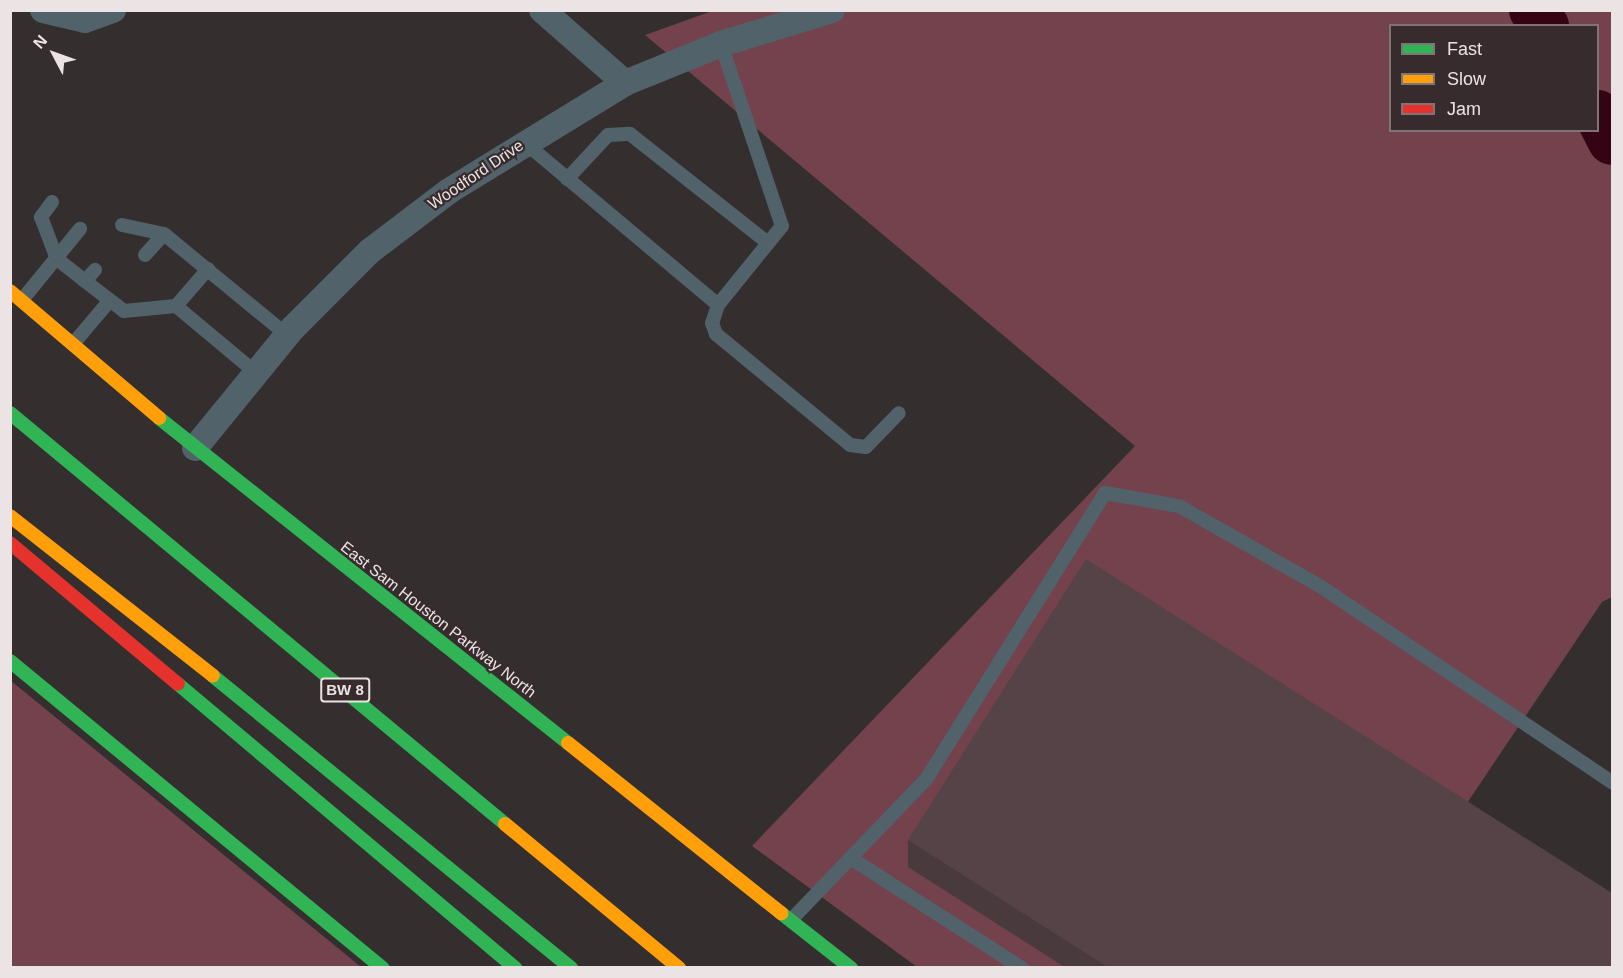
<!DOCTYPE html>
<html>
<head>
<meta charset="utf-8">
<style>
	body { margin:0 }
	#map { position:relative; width:1623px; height:978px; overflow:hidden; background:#352e2f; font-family:Helvetica,sans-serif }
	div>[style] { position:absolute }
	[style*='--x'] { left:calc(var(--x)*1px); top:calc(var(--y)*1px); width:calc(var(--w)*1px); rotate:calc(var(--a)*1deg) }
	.green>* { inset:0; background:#74424c }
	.river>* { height:48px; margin:-24px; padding:0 24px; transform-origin:24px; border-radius:24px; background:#340414 }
	.lane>* { height:14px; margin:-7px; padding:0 7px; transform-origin:7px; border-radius:7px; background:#51626a }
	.street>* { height:26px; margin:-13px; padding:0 13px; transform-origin:13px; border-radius:13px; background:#51626a }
	.fast>* { height:14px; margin:-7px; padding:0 7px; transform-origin:7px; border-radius:7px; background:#30b455 }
	.slow>* { height:14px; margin:-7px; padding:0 7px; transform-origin:7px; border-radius:7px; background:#ff9f0a }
	.jam>* { height:14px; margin:-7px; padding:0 7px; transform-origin:7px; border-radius:7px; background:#e5322d }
	.wall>* { inset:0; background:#493a3e }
	.building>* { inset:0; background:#554348 }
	span { translate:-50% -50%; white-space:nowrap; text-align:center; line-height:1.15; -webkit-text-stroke:4.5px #382b2d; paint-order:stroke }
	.shield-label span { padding:2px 4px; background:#382b2d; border:2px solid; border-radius:4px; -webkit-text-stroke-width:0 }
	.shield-label { font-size:15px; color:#ece3e4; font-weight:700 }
	.street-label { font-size:16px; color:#ece3e4 }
	.frame { position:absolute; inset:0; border:12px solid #ece3e4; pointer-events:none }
	.legend { position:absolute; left:1389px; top:24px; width:210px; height:108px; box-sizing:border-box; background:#382b2d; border:2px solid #807576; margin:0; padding:8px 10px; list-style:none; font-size:18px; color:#ece3e4 }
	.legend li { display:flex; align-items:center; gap:12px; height:30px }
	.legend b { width:30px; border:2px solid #807576 }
	.north { position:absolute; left:24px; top:24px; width:60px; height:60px; -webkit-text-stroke:4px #382b2d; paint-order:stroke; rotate:311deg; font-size:16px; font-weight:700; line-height:24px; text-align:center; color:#ece3e4 }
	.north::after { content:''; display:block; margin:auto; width:21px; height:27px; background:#ece3e4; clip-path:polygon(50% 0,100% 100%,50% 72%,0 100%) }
</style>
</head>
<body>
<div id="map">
	<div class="green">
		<div style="clip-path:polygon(evenodd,715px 10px,1612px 11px,1612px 597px,1602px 602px,1357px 967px,917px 967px,752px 846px,1135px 446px,645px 35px,715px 10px,1390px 26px,1598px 26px,1598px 130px,1390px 130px,1390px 26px)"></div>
		<div style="clip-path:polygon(10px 680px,361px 967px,11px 967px)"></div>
	</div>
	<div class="river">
		<div style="--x:1533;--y:10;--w:20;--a:53"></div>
		<div style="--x:1598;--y:114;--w:30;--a:63"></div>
	</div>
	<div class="lane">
		<div style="--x:721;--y:44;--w:192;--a:71.5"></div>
		<div style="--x:782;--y:226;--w:102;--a:129"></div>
		<div style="--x:718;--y:305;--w:19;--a:108"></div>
		<div style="--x:712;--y:323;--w:12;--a:70"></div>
		<div style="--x:716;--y:334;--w:174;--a:39.6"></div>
		<div style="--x:850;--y:445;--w:16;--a:7"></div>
		<div style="--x:866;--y:447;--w:47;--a:-45.9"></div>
		<div style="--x:524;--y:142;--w:253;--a:40"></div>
		<div style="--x:567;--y:179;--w:60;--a:-47"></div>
		<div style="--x:608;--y:135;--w:22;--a:-3"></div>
		<div style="--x:630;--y:134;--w:176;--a:38.3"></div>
		<div style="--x:52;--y:202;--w:19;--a:126"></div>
		<div style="--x:41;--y:217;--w:45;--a:69.1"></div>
		<div style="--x:57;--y:259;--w:36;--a:38"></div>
		<div style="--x:85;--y:281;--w:15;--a:-48"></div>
		<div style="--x:122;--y:225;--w:43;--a:12.1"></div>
		<div style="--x:164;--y:234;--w:159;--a:39.4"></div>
		<div style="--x:145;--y:255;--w:28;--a:-48"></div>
		<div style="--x:85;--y:281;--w:49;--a:37.6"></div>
		<div style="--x:124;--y:311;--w:52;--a:-5.5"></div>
		<div style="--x:176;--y:306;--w:104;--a:39.9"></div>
		<div style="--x:22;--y:300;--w:92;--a:-50.8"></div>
		<div style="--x:176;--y:306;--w:49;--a:-49.1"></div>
		<div style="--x:73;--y:344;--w:57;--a:-49.9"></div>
		<div style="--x:852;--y:859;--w:202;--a:32.7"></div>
		<div style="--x:791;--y:920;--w:197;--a:-46.2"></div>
		<div style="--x:927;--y:778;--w:336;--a:-58"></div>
		<div style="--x:1105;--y:493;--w:75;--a:10"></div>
		<div style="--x:1179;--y:506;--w:162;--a:29.6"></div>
		<div style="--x:1320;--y:586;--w:352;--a:33.9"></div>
	</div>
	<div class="street">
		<div style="--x:43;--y:10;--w:43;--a:13.4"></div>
		<div style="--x:85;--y:20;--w:30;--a:-20"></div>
		<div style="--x:542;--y:10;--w:111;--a:41.3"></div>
		<div style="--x:195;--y:448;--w:155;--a:-50.8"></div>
		<div style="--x:293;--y:328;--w:109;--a:-45"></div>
		<div style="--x:370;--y:251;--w:99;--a:-37.2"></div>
		<div style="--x:449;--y:191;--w:206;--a:-31.5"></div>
		<div style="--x:625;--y:83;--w:104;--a:-22.1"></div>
		<div style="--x:721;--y:44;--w:116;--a:-17"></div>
	</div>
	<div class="fast">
		<div style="--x:10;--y:413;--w:643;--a:39.7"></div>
		<div style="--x:159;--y:418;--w:522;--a:38.47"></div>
		<div style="--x:10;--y:661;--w:483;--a:39.5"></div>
		<div style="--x:213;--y:676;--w:462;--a:39.2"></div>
		<div style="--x:178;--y:684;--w:441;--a:40.1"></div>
		<div style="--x:781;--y:913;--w:89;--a:38.2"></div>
	</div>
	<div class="slow">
		<div style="--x:10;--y:291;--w:196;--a:40.4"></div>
		<div style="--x:10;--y:516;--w:258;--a:38.2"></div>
		<div style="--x:568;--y:743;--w:273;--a:38.6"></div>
		<div style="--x:505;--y:824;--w:226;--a:39.6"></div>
	</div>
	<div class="jam">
		<div style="--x:10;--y:543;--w:219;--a:40"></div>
	</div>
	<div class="wall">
		<div style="clip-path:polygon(908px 840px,1612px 968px,1066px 968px,908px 867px)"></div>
	</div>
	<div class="building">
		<div style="clip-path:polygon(1086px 559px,1612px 893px,1612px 968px,1109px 968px,908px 840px)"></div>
	</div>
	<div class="shield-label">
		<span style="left:345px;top:690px">BW 8</span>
	</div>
	<div class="street-label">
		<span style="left:476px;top:175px;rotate:-34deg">Woodford Drive</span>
		<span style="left:438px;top:620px;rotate:38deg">East Sam Houston Parkway North</span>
	</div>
	<div class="frame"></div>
	<ul class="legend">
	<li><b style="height:8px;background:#30b455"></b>Fast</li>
	<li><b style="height:8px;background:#ff9f0a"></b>Slow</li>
	<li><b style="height:8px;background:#e5322d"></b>Jam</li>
	</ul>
	<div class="north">N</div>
</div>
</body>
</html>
